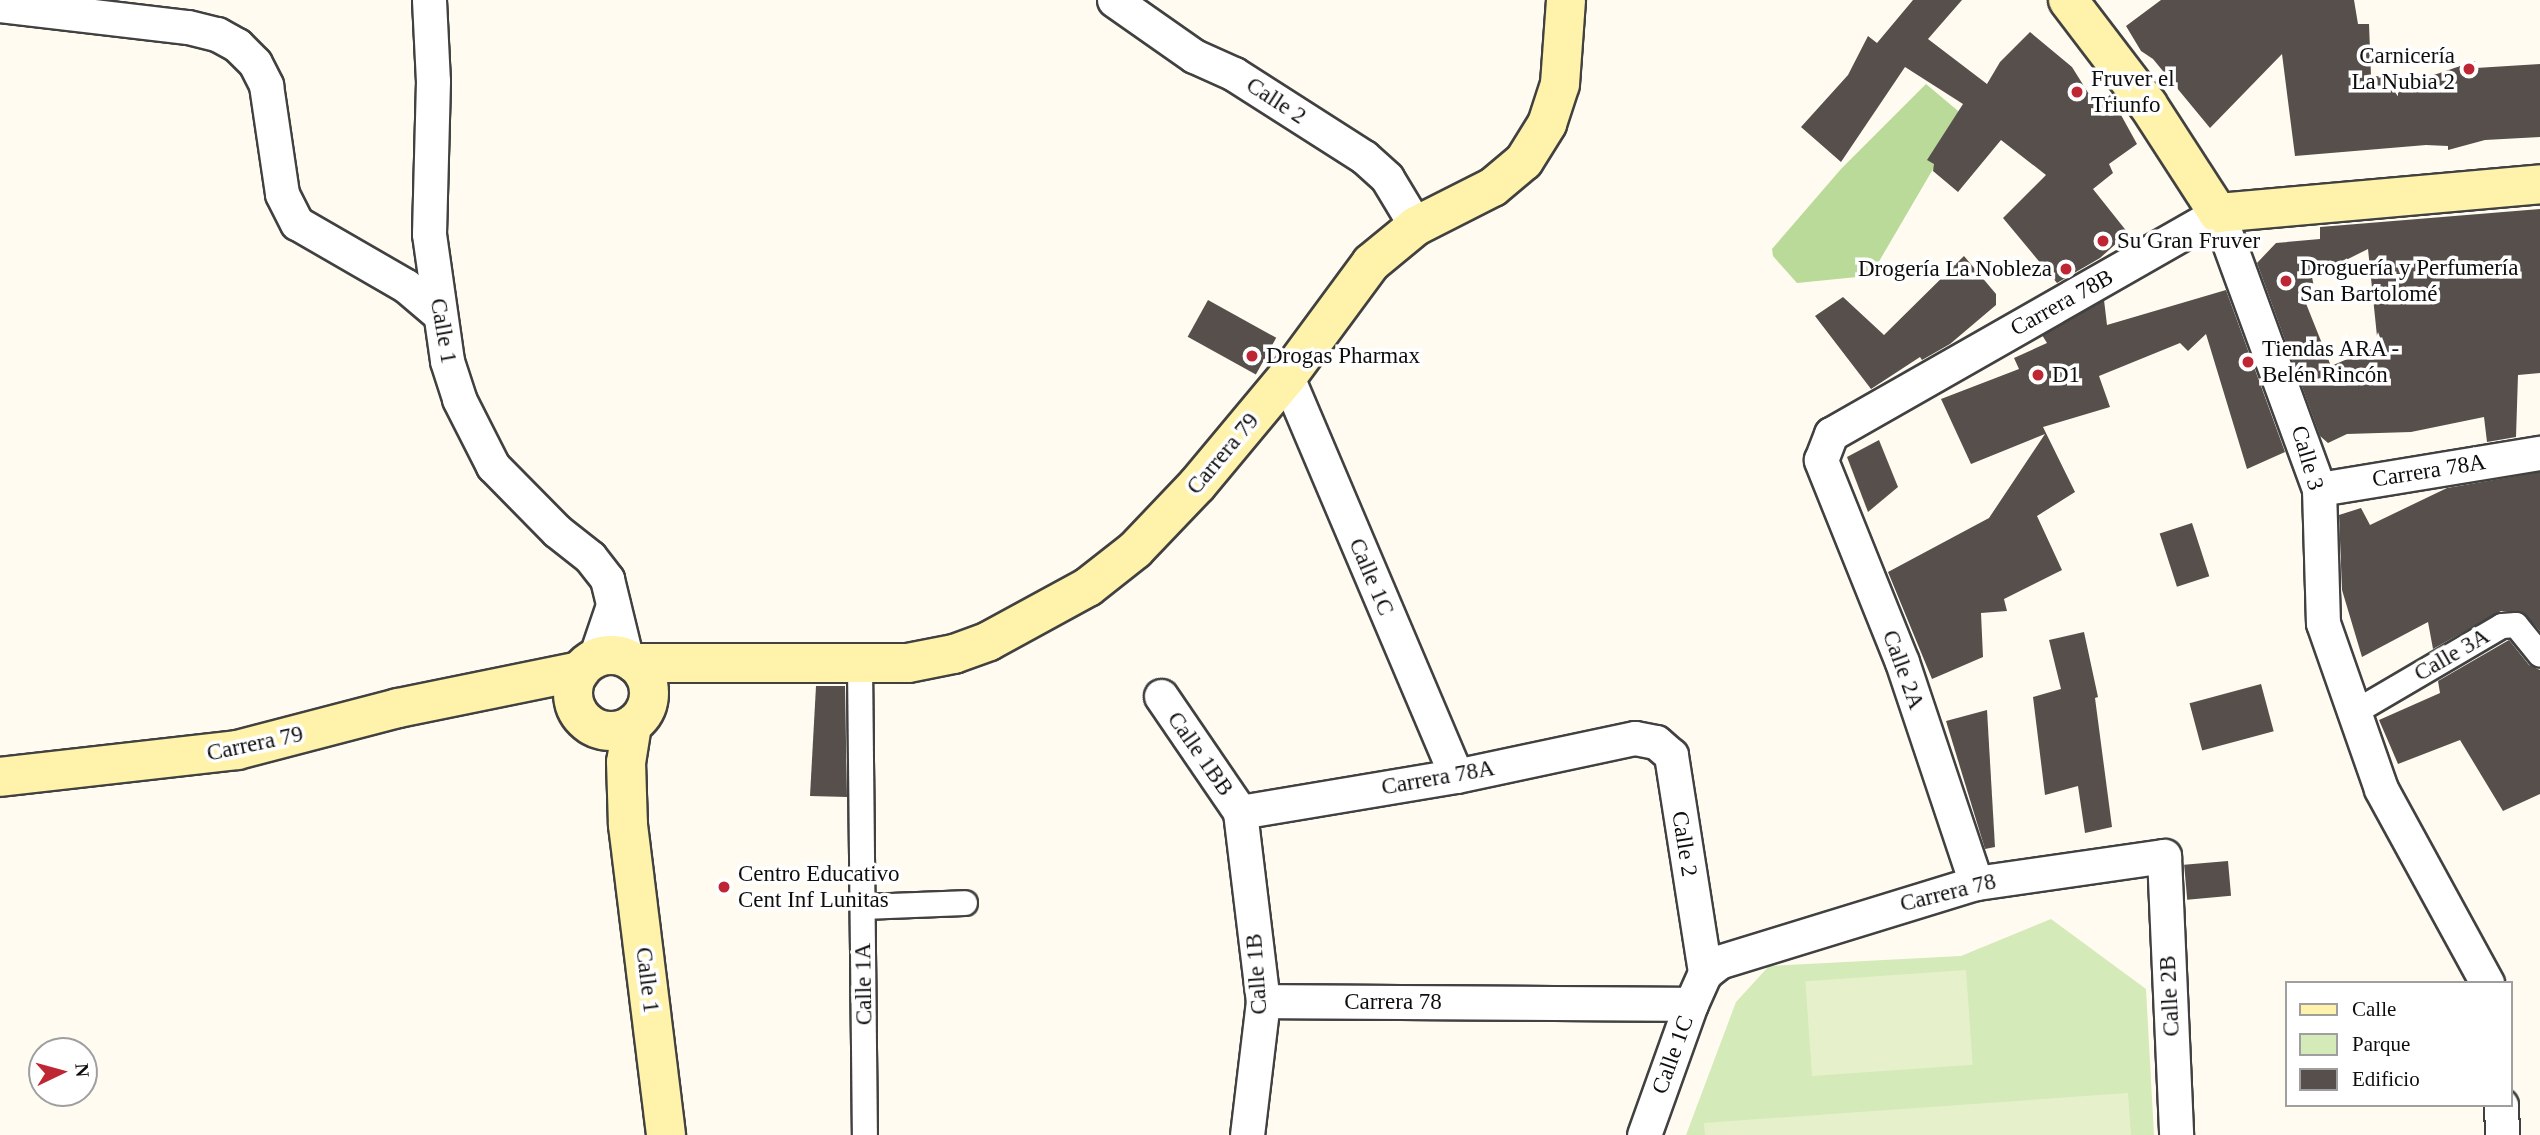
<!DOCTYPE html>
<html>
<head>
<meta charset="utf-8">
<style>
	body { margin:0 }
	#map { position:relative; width:2540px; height:1135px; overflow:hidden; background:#fffbf0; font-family:Georgia,serif }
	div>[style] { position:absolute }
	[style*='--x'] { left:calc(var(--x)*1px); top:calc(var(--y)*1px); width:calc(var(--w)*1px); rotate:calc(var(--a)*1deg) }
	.green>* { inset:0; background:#d5eab9 }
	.forest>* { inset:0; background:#b9da98 }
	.pitch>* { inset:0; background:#e6f1cb; transform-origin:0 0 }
	.building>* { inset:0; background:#574f4b; transform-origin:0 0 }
	.roads { filter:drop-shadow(2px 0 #414141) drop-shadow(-2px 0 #414141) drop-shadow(0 2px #414141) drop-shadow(0 -2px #414141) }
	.pedestrian>* { height:24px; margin:-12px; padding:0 12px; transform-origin:12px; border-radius:12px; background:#fff }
	.minor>* { height:33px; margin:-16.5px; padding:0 16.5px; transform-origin:16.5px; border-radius:16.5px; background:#fff }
	.secondary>* { height:38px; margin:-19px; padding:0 19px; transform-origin:19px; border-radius:19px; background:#fff2ab }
	.secondary>.ring { margin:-19px; padding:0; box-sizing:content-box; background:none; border:38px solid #fff2ab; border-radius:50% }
	.dots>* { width:19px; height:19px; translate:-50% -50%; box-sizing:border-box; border:4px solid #fff; border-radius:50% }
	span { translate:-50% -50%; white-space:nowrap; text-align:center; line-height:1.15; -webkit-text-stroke:7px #fff; paint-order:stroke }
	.poi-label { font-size:23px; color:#0e0e0e }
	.right { translate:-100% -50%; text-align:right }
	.left { translate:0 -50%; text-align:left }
	.street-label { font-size:23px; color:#0e0e0e }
	.legend { position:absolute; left:2285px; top:981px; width:228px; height:126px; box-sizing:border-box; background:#fff; border:2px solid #9f9f9f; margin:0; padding:9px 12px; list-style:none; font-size:21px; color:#0e0e0e }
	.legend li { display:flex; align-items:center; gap:14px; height:35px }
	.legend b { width:35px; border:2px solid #9f9f9f }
	.north { position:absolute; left:28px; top:1037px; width:70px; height:70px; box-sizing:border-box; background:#fff; border:2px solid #9f9f9f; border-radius:50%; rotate:85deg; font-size:19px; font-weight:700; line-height:28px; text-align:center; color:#0e0e0e }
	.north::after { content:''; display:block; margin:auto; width:24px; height:32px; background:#bf2634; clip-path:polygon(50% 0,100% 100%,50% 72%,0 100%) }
</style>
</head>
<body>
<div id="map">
	<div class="green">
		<div style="clip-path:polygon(2051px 919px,2146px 989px,2154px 1135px,1686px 1135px,1736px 1002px,1769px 966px,1961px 956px)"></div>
	</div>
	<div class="forest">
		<div style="clip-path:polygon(1926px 84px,1964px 116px,1874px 270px,1857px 277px,1797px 283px,1773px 256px,1772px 249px,1841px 169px)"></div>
	</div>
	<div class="pitch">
		<div style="left:1966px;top:970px;width:95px;height:161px;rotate:86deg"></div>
		<div style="clip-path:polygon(2128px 1093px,2131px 1135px,1705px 1135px,1704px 1123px)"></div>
	</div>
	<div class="building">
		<div style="clip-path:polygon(1913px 0,1962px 0,1928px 39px,1987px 84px,2000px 62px,2030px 32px,2072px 67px,2097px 107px,2110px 95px,2137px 144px,2109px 164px,2113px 173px,2093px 189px,2128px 233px,2100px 258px,2057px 283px,2003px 218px,2046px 175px,2001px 140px,1958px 192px,1933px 171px,1934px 164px,1927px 160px,1963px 104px,1905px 67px,1841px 162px,1801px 127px,1848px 75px,1868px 36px,1877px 43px)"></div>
		<div style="clip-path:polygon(2161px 0,2354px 0,2358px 24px,2369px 24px,2371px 76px,2425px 78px,2475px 61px,2476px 68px,2540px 64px,2540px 137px,2485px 140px,2448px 150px,2448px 146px,2426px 145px,2295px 156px,2282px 54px,2210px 128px,2153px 59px,2141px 51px,2126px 26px)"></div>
		<div style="clip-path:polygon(evenodd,2540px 209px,2540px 373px,2518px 375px,2516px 437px,2487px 442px,2484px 417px,2411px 432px,2347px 434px,2328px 443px,2320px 436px,2257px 263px,2276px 243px,2320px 239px,2320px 227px,2540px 209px,2368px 249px,2378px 346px,2331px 366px,2305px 301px,2316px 297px,2312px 277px,2368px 249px)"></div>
		<div style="clip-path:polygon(1964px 256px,1996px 294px,1996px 305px,1950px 344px,1922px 360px,1920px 357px,1871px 389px,1815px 316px,1843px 297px,1884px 335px)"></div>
		<div style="clip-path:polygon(2226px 290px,2285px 452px,2247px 469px,2206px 334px,2188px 351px,2180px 343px,2099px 376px,2110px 407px,2043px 427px,2075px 492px,2037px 516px,2062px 570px,2004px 599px,2007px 611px,1981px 613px,1983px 657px,1932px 679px,1888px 572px,1989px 518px,2045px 434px,1971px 464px,1941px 399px,2019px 369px,2014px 358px,2047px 343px,2042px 335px,2104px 300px,2107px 325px)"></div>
		<div style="left:1208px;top:300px;width:78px;height:42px;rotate:29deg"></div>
		<div style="clip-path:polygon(1879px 440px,1898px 487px,1868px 512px,1847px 457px)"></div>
		<div style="clip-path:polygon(2540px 472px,2540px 631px,2523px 612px,2501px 611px,2433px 649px,2428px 622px,2362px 657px,2342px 590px,2339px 515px,2361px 508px,2370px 525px,2447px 488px)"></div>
		<div style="left:2192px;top:523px;width:56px;height:34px;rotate:72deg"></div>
		<div style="clip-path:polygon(2084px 632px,2098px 697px,2095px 698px,2112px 827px,2085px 833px,2078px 786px,2045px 795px,2033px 697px,2061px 689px,2049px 640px)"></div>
		<div style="clip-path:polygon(2509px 640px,2529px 665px,2540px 670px,2540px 794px,2503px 811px,2460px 740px,2398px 764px,2379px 720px,2440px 693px,2438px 681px)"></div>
		<div style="left:2261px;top:684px;width:49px;height:74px;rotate:75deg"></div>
		<div style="clip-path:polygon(816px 686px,845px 686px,847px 797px,810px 796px)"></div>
		<div style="clip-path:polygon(1987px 710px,1995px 847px,1985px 849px,1946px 721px)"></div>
		<div style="left:2228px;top:861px;width:35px;height:44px;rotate:85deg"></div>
	</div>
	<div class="roads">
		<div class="pedestrian">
			<div style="--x:860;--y:665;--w:470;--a:89.4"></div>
			<div style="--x:2357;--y:711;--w:168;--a:-30.4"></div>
			<div style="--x:2502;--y:626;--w:14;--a:-4"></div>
			<div style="--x:2516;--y:625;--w:38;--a:51"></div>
			<div style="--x:863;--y:907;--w:102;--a:-2.2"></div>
		</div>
		<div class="minor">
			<div style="--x:429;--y:0;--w:81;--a:87.2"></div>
			<div style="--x:433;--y:81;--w:153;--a:91.5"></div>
			<div style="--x:429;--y:234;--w:128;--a:81.9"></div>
			<div style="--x:447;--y:361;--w:40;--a:72"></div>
			<div style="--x:459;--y:399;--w:75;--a:63.1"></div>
			<div style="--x:493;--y:466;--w:91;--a:45.4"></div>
			<div style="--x:557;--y:531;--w:42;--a:38.2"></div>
			<div style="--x:590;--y:557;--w:28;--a:52"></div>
			<div style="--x:607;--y:579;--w:80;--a:76.3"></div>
			<div style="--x:1114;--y:0;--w:98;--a:35"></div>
			<div style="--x:1194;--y:56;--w:44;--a:24.2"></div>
			<div style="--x:1234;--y:74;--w:154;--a:32.6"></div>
			<div style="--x:1364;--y:157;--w:31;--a:42"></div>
			<div style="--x:1387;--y:178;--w:56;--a:58.9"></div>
			<div style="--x:0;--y:5;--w:189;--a:6.7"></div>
			<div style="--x:188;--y:27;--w:30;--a:14"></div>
			<div style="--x:217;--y:34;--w:23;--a:29"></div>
			<div style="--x:237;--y:45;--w:25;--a:45"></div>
			<div style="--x:255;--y:63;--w:25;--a:63"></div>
			<div style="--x:266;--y:85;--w:110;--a:81.6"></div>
			<div style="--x:282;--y:194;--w:33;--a:63"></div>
			<div style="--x:297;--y:223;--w:126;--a:30"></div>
			<div style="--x:406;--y:286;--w:42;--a:40.2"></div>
			<div style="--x:1287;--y:377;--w:433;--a:67"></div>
			<div style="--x:2319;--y:489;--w:224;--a:-9.3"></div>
			<div style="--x:595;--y:658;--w:56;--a:-71.2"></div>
			<div style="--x:1161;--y:696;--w:140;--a:55.7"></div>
			<div style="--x:1240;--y:812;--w:190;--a:83.1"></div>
			<div style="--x:1263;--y:1001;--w:135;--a:96.8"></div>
			<div style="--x:1240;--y:812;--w:219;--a:-9.5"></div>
			<div style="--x:1456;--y:776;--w:183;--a:-12"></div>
			<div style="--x:1635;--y:738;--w:21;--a:11"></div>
			<div style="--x:1656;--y:742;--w:20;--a:41"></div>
			<div style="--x:1671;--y:755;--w:221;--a:81.1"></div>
			<div style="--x:1976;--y:883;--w:233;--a:-108.5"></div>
			<div style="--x:1902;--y:662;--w:218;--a:-111.9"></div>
			<div style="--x:1821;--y:460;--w:28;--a:-69"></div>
			<div style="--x:1831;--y:434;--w:446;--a:-29.7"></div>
			<div style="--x:2218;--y:213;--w:294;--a:69.9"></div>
			<div style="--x:2319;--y:489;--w:134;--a:88.3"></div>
			<div style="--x:2323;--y:623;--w:176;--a:70.7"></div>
			<div style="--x:2381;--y:789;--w:221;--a:61.3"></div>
			<div style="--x:1263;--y:1001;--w:428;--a:0.4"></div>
			<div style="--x:2501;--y:1105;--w:30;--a:88"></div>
			<div style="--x:1644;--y:1135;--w:139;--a:-70.3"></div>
			<div style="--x:1691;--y:1004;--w:34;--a:-66"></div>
			<div style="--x:1705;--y:973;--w:18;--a:-38"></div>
			<div style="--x:1719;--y:962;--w:269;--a:-17.1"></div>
			<div style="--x:1976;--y:883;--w:190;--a:-8.2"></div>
			<div style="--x:2164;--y:856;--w:279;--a:87.5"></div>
		</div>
		<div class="secondary">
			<div style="--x:2068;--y:0;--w:132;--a:52.7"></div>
			<div style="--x:2148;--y:105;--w:129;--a:57.1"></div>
			<div style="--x:2218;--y:213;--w:323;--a:-5.1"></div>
			<div class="ring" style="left:573px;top:655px;width:38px;height:38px"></div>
			<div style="--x:634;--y:663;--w:274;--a:0"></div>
			<div style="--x:908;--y:663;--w:47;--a:-11.1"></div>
			<div style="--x:954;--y:654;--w:37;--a:-20"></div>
			<div style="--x:989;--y:641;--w:113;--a:-28.6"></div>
			<div style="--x:1088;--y:587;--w:60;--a:-38.2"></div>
			<div style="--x:1135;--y:550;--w:90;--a:-46.4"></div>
			<div style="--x:1197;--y:485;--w:141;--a:-50.2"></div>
			<div style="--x:1287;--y:377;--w:142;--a:-53.6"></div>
			<div style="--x:1371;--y:263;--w:58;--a:-39.4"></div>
			<div style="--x:1416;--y:226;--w:86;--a:-26.9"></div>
			<div style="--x:1493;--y:187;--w:40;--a:-40"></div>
			<div style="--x:1524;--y:161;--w:44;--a:-58.1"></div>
			<div style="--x:1547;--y:124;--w:42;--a:-72"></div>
			<div style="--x:1560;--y:84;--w:84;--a:-85.9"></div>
			<div style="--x:632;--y:725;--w:37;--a:99"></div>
			<div style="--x:626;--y:762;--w:63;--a:88.2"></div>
			<div style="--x:628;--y:825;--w:312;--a:83"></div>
			<div style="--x:0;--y:777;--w:239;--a:-6.5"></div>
			<div style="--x:237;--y:750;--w:166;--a:-14.6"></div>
			<div style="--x:398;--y:708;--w:186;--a:-11.5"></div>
		</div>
	</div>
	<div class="dots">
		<div style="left:2469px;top:69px;background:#bf2634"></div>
		<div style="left:2077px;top:92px;background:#bf2634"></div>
		<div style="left:2103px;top:241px;background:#bf2634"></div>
		<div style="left:2066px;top:269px;background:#bf2634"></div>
		<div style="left:2286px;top:281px;background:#bf2634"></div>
		<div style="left:1252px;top:356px;background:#bf2634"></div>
		<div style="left:2248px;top:362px;background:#bf2634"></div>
		<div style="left:2038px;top:375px;background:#bf2634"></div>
		<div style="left:724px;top:887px;background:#bf2634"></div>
	</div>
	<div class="poi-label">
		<span class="right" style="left:2455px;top:69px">Carnicería<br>La Nubia 2</span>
		<span class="left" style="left:2091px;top:92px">Fruver el<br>Triunfo</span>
		<span class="left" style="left:2117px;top:241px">Su Gran Fruver</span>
		<span class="left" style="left:2300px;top:281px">Droguería y Perfumería<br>San Bartolomé</span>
		<span class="right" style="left:2052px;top:269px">Drogería La Nobleza</span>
		<span class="left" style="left:2262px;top:362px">Tiendas ARA -<br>Belén Rincón</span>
		<span class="left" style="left:1266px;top:356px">Drogas Pharmax</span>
		<span class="left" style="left:2052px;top:375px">D1</span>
		<span class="left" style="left:738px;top:887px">Centro Educativo<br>Cent Inf Lunitas</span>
	</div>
	<div class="street-label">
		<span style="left:1276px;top:101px;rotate:33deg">Calle 2</span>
		<span style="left:2062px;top:303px;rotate:-29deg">Carrera 78B</span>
		<span style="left:443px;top:331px;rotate:80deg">Calle 1</span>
		<span style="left:1223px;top:454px;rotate:-50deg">Carrera 79</span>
		<span style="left:2307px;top:458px;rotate:74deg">Calle 3</span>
		<span style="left:2429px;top:471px;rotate:-9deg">Carrera 78A</span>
		<span style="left:1371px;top:577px;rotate:67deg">Calle 1C</span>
		<span style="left:2452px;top:655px;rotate:-30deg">Calle 3A</span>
		<span style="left:1903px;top:670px;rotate:70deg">Calle 2A</span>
		<span style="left:255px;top:744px;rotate:-12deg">Carrera 79</span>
		<span style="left:1200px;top:754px;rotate:55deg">Calle 1BB</span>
		<span style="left:1438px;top:778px;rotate:-10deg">Carrera 78A</span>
		<span style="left:1684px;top:844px;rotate:81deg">Calle 2</span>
		<span style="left:1948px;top:893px;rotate:-14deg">Carrera 78</span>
		<span style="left:1257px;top:974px;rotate:-94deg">Calle 1B</span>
		<span style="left:647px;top:980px;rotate:83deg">Calle 1</span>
		<span style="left:864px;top:984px;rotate:-91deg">Calle 1A</span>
		<span style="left:2170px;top:996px;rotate:-93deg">Calle 2B</span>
		<span style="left:1393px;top:1002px">Carrera 78</span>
		<span style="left:1673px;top:1055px;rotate:-70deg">Calle 1C</span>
	</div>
	<ul class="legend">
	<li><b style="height:9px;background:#fff2ab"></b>Calle</li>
	<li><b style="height:19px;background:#d5eab9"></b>Parque</li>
	<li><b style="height:19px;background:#574f4b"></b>Edificio</li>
	</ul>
	<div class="north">N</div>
</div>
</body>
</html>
